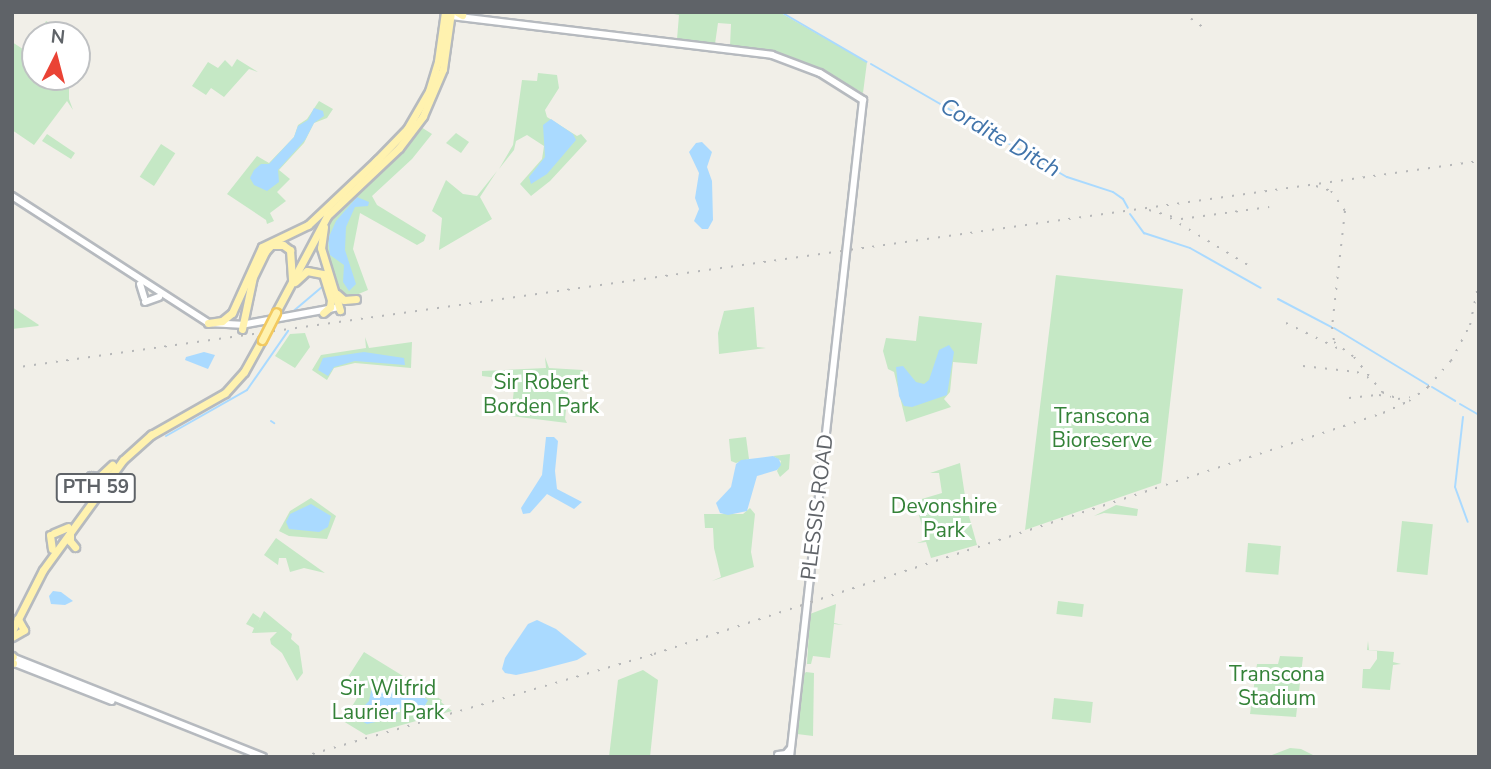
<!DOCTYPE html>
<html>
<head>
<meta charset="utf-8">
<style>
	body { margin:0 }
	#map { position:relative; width:1491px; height:769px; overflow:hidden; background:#f1efe8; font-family:"Nunito Sans",sans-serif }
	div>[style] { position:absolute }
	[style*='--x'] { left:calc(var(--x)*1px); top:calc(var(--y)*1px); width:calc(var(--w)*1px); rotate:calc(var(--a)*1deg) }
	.green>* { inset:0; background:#c5e8c5; transform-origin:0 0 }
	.water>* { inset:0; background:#aadaff }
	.stream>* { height:2px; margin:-1px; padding:0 1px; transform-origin:1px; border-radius:1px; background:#aadaff }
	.roads { filter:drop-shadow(2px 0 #b6babf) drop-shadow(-2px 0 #b6babf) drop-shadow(0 2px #b6babf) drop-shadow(0 -2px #b6babf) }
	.secondary>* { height:6px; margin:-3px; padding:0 3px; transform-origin:3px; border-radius:3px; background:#fff }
	.primary>* { height:7px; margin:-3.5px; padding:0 3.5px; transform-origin:3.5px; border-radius:3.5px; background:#fff2af }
	.rail>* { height:2px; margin-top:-1px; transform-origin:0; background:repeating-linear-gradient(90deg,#b6b7b8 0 2px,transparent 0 11px) }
	.bridges { filter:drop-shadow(2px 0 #f2c960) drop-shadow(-2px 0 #f2c960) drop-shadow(0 2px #f2c960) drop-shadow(0 -2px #f2c960) }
	.primary-bridge>* { height:7px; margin:-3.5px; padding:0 3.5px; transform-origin:3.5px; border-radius:3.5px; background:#fff2af }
	span { translate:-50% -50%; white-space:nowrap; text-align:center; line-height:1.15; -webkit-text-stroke:6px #fff; paint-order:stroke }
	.shield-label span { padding:2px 5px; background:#fff; border:2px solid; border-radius:5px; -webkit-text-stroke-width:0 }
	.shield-label { font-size:19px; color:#5f6368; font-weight:700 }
	.park-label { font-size:21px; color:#348238 }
	.street-label { font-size:21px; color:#5f6368 }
	.water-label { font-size:23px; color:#4174aa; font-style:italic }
	.frame { position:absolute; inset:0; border:14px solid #5f6368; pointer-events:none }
	.north { position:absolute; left:21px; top:21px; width:70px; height:70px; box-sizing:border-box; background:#fff; border:2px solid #bfc1c3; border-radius:50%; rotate:6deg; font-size:19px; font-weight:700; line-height:28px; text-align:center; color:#5f6368 }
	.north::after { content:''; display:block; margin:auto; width:24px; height:32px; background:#ea4335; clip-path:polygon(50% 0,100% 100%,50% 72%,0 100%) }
</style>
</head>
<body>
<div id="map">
	<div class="green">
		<div style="clip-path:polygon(664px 12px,779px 12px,867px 62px,863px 93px,818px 68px,779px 54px,730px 46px,731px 24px,718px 23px,715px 44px,677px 39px,679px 15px)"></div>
		<div style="clip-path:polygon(46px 21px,63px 30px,70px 35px,40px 35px)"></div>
		<div style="clip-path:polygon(35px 41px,35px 77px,73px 77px,69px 83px,69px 99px,73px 110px,67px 101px,34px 145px,12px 130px,12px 42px,29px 53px)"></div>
		<div style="clip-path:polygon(237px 59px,258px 72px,249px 69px,224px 97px,211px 88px,206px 95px,192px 86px,208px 62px,218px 68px,225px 60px,232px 67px)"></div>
		<div style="clip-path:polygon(538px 73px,557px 75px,559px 88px,545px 110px,547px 117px,577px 136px,581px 134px,587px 141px,550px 181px,531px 196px,520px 184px,542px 159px,544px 146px,527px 135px,516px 141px,514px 150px,499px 169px,513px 145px,522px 80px,537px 81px)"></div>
		<div style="clip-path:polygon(319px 101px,333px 109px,327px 118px,314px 123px,304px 143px,279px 170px,290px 179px,277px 192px,286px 201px,270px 213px,274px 221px,267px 224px,266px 220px,227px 194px,257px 156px,269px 163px,294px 137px,298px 125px,307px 119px)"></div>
		<div style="clip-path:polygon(421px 127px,432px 134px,412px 159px,372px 196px,377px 205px,426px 235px,424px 241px,417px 245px,360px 213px,353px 249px,368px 290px,349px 298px,338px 293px,323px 245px,328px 223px,342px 204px,395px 158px)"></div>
		<div style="clip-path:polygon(456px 133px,469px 142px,461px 153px,446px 143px)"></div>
		<div style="clip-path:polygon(47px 134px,75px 153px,71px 159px,42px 141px)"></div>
		<div style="left:161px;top:144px;width:17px;height:39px;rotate:33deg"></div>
		<div style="clip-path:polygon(497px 171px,480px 197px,492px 219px,439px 250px,442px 218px,432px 211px,446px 180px,463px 194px,477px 196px)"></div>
		<div style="clip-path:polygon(1056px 275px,1183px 289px,1161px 483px,1025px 530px)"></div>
		<div style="clip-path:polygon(12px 307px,39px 325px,38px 326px,12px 329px)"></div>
		<div style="clip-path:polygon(754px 307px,757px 347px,766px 348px,719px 354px,718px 333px,724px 311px)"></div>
		<div style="clip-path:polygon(919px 316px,982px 323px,977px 364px,953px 362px,950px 392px,944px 399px,951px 407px,906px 422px,894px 372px,888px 369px,883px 351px,886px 338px,916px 341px)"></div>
		<div style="clip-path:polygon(305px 333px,310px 347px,295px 368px,275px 356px,290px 334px)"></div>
		<div style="clip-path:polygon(365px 337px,369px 348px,412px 342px,411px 368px,355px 363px,334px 368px,327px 380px,312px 370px,321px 355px,366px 348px)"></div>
		<div style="clip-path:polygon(545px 357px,549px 368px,583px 370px,583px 375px,570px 375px,565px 419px,567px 423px,511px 416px,515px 380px,482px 376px,482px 371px,546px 368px)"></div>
		<div style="clip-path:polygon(746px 437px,749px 459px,736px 463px,731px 461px,729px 439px)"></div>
		<div style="clip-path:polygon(790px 454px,789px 469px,780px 477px,777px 471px,781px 461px,773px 456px)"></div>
		<div style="clip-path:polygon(960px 463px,967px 509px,977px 545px,931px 558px,926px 542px,917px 543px,926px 540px,915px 501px,942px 493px,939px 473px,930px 473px)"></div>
		<div style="clip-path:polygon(311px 498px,336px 516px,327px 539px,289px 536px,279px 531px,290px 511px)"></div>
		<div style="clip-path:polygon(1116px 505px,1138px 509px,1137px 516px,1104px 513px,1094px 516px)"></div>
		<div style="clip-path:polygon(750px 508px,755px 514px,751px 552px,754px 567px,712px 581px,721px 577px,714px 548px,713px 528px,705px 528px,704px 514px,743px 514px)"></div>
		<div style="left:1402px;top:521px;width:31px;height:51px;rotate:6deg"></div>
		<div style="clip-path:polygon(276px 538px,325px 573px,304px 568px,290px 572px,286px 558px,279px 558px,278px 565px,264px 555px)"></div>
		<div style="left:1248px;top:543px;width:33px;height:29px;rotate:5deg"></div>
		<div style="left:1058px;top:601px;width:26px;height:13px;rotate:7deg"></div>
		<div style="clip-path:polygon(836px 604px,834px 623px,843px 625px,834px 624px,830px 658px,813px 656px,811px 664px,807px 664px,810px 614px)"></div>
		<div style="clip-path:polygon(264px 611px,292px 634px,291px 639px,299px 646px,303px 673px,297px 681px,282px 653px,271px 644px,270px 639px,277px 632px,252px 633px,254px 628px,246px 624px,253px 613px,260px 618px,257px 624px)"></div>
		<div style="clip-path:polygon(1368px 641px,1369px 650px,1394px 652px,1393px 662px,1401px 664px,1393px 665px,1390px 690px,1362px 688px,1363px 669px,1370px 669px,1377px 659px,1377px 651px,1367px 650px)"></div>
		<div style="clip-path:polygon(364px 652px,442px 700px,441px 702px,452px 711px,366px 735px,343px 721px,362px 690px,346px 680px)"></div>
		<div style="clip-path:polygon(1280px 656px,1303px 657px,1296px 717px,1250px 714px,1257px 664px,1278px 664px)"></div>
		<div style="clip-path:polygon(643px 670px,658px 680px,650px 757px,609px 757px,618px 680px)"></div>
		<div style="clip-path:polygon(806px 672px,814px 673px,813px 736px,797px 734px,803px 675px)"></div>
		<div style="left:1054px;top:698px;width:39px;height:21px;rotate:6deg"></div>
		<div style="clip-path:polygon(1290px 748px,1301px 749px,1317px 757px,1267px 757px)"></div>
	</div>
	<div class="water">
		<div style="clip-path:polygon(314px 108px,323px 111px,324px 116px,314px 123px,305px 140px,278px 170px,279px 182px,267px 191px,254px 185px,250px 178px,254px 170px,261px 164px,269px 164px,294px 137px,298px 126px,308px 120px)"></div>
		<div style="clip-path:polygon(551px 119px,573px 134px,576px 140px,547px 174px,531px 184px,529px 177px,545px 157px,543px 125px)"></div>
		<div style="clip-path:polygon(702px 142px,712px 152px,707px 167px,712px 181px,713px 220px,708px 229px,702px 229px,694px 221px,699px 209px,695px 198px,699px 173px,689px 152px,696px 143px)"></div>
		<div style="clip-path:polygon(357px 197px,369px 202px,368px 206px,355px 207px,346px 227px,345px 250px,356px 284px,349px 291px,343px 282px,344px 265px,330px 255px,328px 239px,336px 221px)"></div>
		<div style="clip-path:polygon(949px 345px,954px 352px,947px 395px,912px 407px,904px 406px,899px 396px,896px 367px,903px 366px,916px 382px,924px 384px,929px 380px,939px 350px)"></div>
		<div style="clip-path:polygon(204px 352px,215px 355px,208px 369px,185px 360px,186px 357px)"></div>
		<div style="clip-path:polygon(364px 352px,404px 358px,405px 365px,355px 361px,334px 367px,328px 376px,318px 370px,323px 358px)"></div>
		<div style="clip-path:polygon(546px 437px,554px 437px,558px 441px,555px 471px,557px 489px,582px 502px,574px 509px,547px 494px,530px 513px,523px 514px,521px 508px,542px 475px)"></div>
		<div style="clip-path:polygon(773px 456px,779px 459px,781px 465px,777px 470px,757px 476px,747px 511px,728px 515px,720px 513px,716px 503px,731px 487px,736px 464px,741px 460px)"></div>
		<div style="clip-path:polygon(311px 504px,331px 516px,328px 527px,319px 532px,289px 529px,286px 522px,290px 514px)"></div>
		<div style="clip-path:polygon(53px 591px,61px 592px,73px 601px,65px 605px,51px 604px,49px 596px)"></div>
		<div style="clip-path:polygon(537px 620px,556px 629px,587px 654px,577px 660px,535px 671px,516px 675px,505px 673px,502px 669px,505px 658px,528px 624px)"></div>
		<div style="clip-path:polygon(400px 684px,428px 700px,422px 711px,412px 711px,403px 706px,393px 718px,367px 724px,358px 719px,356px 714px,369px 701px,372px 687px,388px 688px)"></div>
	</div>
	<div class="stream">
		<div style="--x:781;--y:12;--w:99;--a:30.2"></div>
		<div style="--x:871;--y:64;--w:226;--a:30"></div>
		<div style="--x:1067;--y:177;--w:48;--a:18.1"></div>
		<div style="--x:1113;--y:192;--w:12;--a:35"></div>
		<div style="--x:1123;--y:199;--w:10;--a:61"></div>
		<div style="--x:1130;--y:214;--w:24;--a:54"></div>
		<div style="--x:1144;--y:233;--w:48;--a:18.1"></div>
		<div style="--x:1190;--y:248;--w:81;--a:29.4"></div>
		<div style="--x:1278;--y:299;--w:60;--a:27.8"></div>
		<div style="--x:290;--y:314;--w:43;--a:-40.3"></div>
		<div style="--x:1334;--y:328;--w:110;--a:31.2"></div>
		<div style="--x:1432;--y:387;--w:27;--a:31"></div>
		<div style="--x:1460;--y:404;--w:22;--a:30"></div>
		<div style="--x:1463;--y:417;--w:70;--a:96.5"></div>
		<div style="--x:1455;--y:487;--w:37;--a:70"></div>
		<div style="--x:271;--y:421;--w:4;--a:34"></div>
		<div style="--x:166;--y:436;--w:93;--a:-29.6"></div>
		<div style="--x:247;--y:390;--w:72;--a:-55.2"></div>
	</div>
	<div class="roads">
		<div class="secondary">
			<div style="--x:451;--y:16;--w:323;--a:6.9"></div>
			<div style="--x:772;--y:55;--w:51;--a:20.6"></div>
			<div style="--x:820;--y:73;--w:51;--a:32.1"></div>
			<div style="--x:863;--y:100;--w:661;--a:96.34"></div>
			<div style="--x:12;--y:196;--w:234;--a:32.9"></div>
			<div style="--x:208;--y:323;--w:33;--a:3"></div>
			<div style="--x:241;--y:325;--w:100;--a:-10.4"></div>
			<div style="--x:140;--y:284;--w:14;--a:73"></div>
			<div style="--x:145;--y:302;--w:15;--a:-20"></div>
			<div style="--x:12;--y:657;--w:270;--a:21.7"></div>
			<div style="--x:12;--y:662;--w:107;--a:21.3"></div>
			<div style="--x:778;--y:755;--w:8;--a:-7"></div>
			<div style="--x:786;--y:754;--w:6;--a:-51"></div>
		</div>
		<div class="primary">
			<div style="--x:457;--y:12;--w:6;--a:31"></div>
			<div style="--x:375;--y:162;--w:46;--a:-45.9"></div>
			<div style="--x:407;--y:129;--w:44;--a:-59.9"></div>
			<div style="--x:429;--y:91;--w:31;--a:-73"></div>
			<div style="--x:438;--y:61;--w:49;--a:-81.9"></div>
			<div style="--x:324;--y:227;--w:21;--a:98"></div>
			<div style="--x:321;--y:248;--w:65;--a:73"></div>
			<div style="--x:295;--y:282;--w:16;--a:-43"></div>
			<div style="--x:307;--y:271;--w:16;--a:11"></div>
			<div style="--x:323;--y:274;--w:27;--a:73"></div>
			<div style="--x:331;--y:300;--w:7;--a:98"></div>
			<div style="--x:330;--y:307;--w:9;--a:139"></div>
			<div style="--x:337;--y:294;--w:9;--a:41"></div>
			<div style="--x:344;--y:300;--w:12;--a:-5"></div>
			<div style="--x:276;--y:312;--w:109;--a:-62"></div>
			<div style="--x:327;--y:216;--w:99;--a:-43.4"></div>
			<div style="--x:399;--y:148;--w:40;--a:-53"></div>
			<div style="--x:423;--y:116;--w:51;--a:-66.9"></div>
			<div style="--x:443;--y:69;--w:58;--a:-82"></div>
			<div style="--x:208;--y:323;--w:14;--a:-8"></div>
			<div style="--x:222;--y:321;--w:13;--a:-39"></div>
			<div style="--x:232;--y:313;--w:72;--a:-65.6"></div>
			<div style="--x:262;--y:247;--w:51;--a:-25.6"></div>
			<div style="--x:308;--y:225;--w:96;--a:-43.3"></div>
			<div style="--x:242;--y:329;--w:53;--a:-78.1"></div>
			<div style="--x:253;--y:277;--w:28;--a:-64"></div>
			<div style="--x:265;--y:252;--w:9;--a:-49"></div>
			<div style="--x:271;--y:245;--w:12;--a:0"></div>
			<div style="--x:283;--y:245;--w:9;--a:36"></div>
			<div style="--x:290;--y:250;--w:31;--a:86"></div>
			<div style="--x:102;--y:489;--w:8;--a:-40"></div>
			<div style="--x:108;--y:484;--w:7;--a:8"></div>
			<div style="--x:115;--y:485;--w:11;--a:-105"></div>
			<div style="--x:92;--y:493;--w:9;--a:-72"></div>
			<div style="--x:95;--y:484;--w:9;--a:-117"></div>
			<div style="--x:91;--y:476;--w:8;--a:7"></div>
			<div style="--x:99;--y:477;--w:18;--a:-43"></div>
			<div style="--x:70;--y:532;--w:9;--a:90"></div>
			<div style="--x:70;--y:541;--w:8;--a:50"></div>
			<div style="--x:54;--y:533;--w:15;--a:-23"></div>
			<div style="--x:50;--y:535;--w:14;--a:82"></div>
			<div style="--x:12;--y:631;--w:68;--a:-63.1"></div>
			<div style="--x:43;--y:570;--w:136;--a:-54"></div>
			<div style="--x:123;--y:460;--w:38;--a:-42"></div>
			<div style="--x:151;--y:435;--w:85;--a:-29.6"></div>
			<div style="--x:225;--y:393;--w:28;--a:-48"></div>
			<div style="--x:244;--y:372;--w:37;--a:-61"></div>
			<div style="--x:12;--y:637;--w:14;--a:-30"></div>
			<div style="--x:24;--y:630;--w:13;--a:-119"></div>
			<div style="--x:12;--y:656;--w:1;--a:45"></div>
			<div style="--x:12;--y:663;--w:1;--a:0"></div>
		</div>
	</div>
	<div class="rail">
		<div style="--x:1182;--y:12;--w:27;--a:36"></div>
		<div style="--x:1316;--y:186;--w:16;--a:18"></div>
		<div style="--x:1331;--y:191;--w:24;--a:55"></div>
		<div style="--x:1345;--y:211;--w:117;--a:96.4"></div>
		<div style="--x:1332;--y:327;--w:15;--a:82"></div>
		<div style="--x:1334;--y:342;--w:25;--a:37"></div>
		<div style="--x:1354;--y:357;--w:45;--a:51.3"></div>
		<div style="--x:1382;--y:392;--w:17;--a:24"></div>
		<div style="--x:1398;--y:399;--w:12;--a:-9"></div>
		<div style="--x:1149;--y:210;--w:33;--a:16"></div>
		<div style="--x:1181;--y:219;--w:89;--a:-7.8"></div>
		<div style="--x:1170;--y:218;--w:97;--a:31.1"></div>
		<div style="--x:1286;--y:323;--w:59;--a:26.1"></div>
		<div style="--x:1303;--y:366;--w:54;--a:6.3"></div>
		<div style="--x:1357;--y:372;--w:13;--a:27"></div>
		<div style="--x:12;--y:368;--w:1482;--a:-8.03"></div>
		<div style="--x:1349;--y:398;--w:30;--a:-6"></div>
		<div style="--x:1379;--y:395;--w:12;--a:9"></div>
		<div style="--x:302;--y:757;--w:367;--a:-16.3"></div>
		<div style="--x:654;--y:654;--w:768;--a:-18.29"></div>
		<div style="--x:1383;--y:413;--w:29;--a:-25"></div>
		<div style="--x:1409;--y:401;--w:24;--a:-36"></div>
		<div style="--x:1428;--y:387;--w:35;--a:-49"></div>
		<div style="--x:1451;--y:361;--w:41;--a:-62.2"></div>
		<div style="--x:1470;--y:325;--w:45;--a:-78.4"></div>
	</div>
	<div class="bridges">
		<div class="primary-bridge">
			<div style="--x:262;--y:340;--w:31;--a:-63"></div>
		</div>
	</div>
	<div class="shield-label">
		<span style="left:96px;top:488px">PTH 59</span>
	</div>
	<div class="park-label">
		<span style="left:541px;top:394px">Sir Robert<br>Borden Park</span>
		<span style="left:1102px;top:428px">Transcona<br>Bioreserve</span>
		<span style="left:944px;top:518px">Devonshire<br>Park</span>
		<span style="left:1277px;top:686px">Transcona<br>Stadium</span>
		<span style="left:388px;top:700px">Sir Wilfrid<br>Laurier Park</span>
	</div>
	<div class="street-label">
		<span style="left:817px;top:507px;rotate:-83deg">PLESSIS ROAD</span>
	</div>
	<div class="water-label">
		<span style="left:1000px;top:138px;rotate:30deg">Cordite Ditch</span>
	</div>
	<div class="frame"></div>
	<div class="north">N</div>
</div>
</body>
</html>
